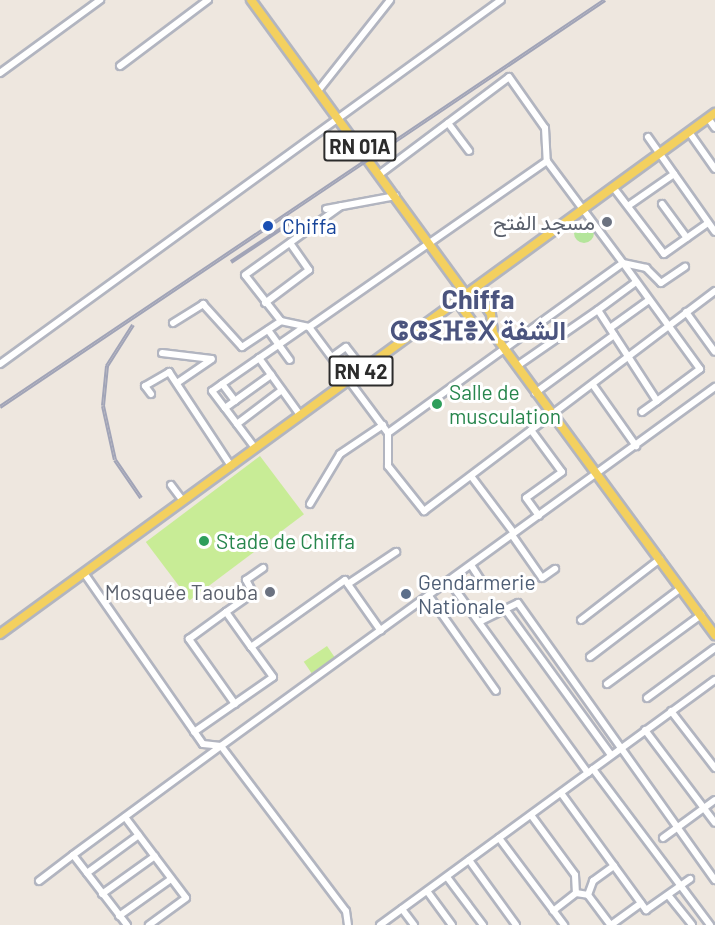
<!DOCTYPE html>
<html>
<head>
<meta charset="utf-8">
<style>
	body { margin:0 }
	#map { position:relative; width:715px; height:925px; overflow:hidden; background:#eee7df; font-family:Barlow,Vazirmatn,"Noto Sans Tifinagh",sans-serif }
	div>[style] { position:absolute }
	[style*='--x'] { left:calc(var(--x)*1px); top:calc(var(--y)*1px); width:calc(var(--w)*1px); rotate:calc(var(--a)*1deg) }
	.green>* { inset:0; background:#b4e59b }
	.round { border-radius:50% }
	.pitch>* { inset:0; background:#c8ec96; transform-origin:0 0 }
	.roads { filter:drop-shadow(2px 0 #b2b5c0) drop-shadow(-2px 0 #b2b5c0) drop-shadow(0 2px #b2b5c0) drop-shadow(0 -2px #b2b5c0) }
	.minor>* { height:6px; margin:-3px; padding:0 3px; transform-origin:3px; border-radius:3px; background:#fff }
	.major>* { height:8px; margin:-4px; padding:0 4px; transform-origin:4px; border-radius:4px; background:#f3d05f }
	.rail>* { height:4px; margin-top:-2px; transform-origin:0; background:repeating-linear-gradient(90deg,#fff 0 4.5px,#a1a4b7 0 9px); box-sizing:border-box; border-block:2px solid #a1a4b7 }
	.dots>* { width:16px; height:16px; translate:-50% -50%; box-sizing:border-box; border:3px solid #fff; border-radius:50% }
	span { translate:-50% -50%; white-space:nowrap; text-align:center; line-height:1.15; -webkit-text-stroke:6px #fff; paint-order:stroke }
	.shield-label span { padding:2px 4px; background:#fff; border:2px solid; border-radius:4px; -webkit-text-stroke-width:0 }
	.shield-label { font-size:20px; color:#2c2c2c; font-weight:700 }
	.worship-label { font-size:21px; color:#5b616d }
	.right { translate:-100% -50%; text-align:right }
	.transit-label { font-size:21px; color:#164399 }
	.left { translate:0 -50%; text-align:left }
	.leisure-label { font-size:21px; color:#27864d }
	.service-label { font-size:21px; color:#4e5e75 }
	.district-label { font-size:27px; color:#4b547e; font-weight:700 }
</style>
</head>
<body>
<div id="map">
	<div class="green">
		<div class="round" style="left:574px;top:223px;width:20px;height:20px"></div>
	</div>
	<div class="pitch">
		<div style="left:260px;top:456px;width:73px;height:143px;rotate:53deg"></div>
		<div style="left:327px;top:646px;width:14px;height:28px;rotate:56deg"></div>
	</div>
	<div class="roads">
		<div class="minor">
			<div style="--x:120;--y:66;--w:110;--a:-36.9"></div>
			<div style="--x:0;--y:73;--w:124;--a:-36.1"></div>
			<div style="--x:318;--y:91;--w:116;--a:-51.6"></div>
			<div style="--x:708;--y:118;--w:12;--a:55"></div>
			<div style="--x:448;--y:123;--w:35;--a:53"></div>
			<div style="--x:689;--y:132;--w:45;--a:54.9"></div>
			<div style="--x:648;--y:137;--w:116;--a:54.8"></div>
			<div style="--x:380;--y:174;--w:161;--a:-36.9"></div>
			<div style="--x:509;--y:77;--w:62;--a:54.8"></div>
			<div style="--x:545;--y:128;--w:33;--a:87"></div>
			<div style="--x:613;--y:187;--w:84;--a:52.7"></div>
			<div style="--x:664;--y:254;--w:54;--a:-35.2"></div>
			<div style="--x:662;--y:204;--w:42;--a:53.7"></div>
			<div style="--x:628;--y:206;--w:56;--a:-34.8"></div>
			<div style="--x:326;--y:209;--w:71;--a:-10.5"></div>
			<div style="--x:623;--y:263;--w:131;--a:54"></div>
			<div style="--x:700;--y:369;--w:54;--a:143.3"></div>
			<div style="--x:657;--y:401;--w:108;--a:-123"></div>
			<div style="--x:598;--y:310;--w:47;--a:-36.4"></div>
			<div style="--x:623;--y:263;--w:24;--a:12"></div>
			<div style="--x:646;--y:268;--w:21;--a:45"></div>
			<div style="--x:661;--y:283;--w:29;--a:-34"></div>
			<div style="--x:265;--y:303;--w:55;--a:-36.9"></div>
			<div style="--x:309;--y:270;--w:33;--a:-125"></div>
			<div style="--x:686;--y:312;--w:49;--a:54.1"></div>
			<div style="--x:173;--y:323;--w:36;--a:-32"></div>
			<div style="--x:203;--y:304;--w:58;--a:47.8"></div>
			<div style="--x:242;--y:347;--w:47;--a:-33.7"></div>
			<div style="--x:309;--y:327;--w:29;--a:-168"></div>
			<div style="--x:281;--y:321;--w:58;--a:-128"></div>
			<div style="--x:245;--y:275;--w:118;--a:-35.7"></div>
			<div style="--x:610;--y:328;--w:48;--a:-35.7"></div>
			<div style="--x:268;--y:330;--w:37;--a:54"></div>
			<div style="--x:162;--y:353;--w:50;--a:6.8"></div>
			<div style="--x:332;--y:357;--w:17;--a:-36"></div>
			<div style="--x:346;--y:347;--w:28;--a:52"></div>
			<div style="--x:259;--y:358;--w:70;--a:54.3"></div>
			<div style="--x:0;--y:364;--w:619;--a:-36"></div>
			<div style="--x:517;--y:366;--w:98;--a:-34.7"></div>
			<div style="--x:177;--y:383;--w:42;--a:-34.4"></div>
			<div style="--x:222;--y:384;--w:12;--a:145"></div>
			<div style="--x:212;--y:391;--w:21;--a:53"></div>
			<div style="--x:593;--y:385;--w:75;--a:54.8"></div>
			<div style="--x:535;--y:393;--w:98;--a:-36.3"></div>
			<div style="--x:151;--y:394;--w:10;--a:-127"></div>
			<div style="--x:145;--y:386;--w:28;--a:-30"></div>
			<div style="--x:169;--y:372;--w:113;--a:56.6"></div>
			<div style="--x:235;--y:401;--w:21;--a:-127"></div>
			<div style="--x:222;--y:384;--w:100;--a:-34.8"></div>
			<div style="--x:642;--y:412;--w:19;--a:-36"></div>
			<div style="--x:237;--y:424;--w:56;--a:-37.1"></div>
			<div style="--x:531;--y:430;--w:52;--a:53.6"></div>
			<div style="--x:562;--y:472;--w:44;--a:144.2"></div>
			<div style="--x:526;--y:498;--w:22;--a:54"></div>
			<div style="--x:388;--y:433;--w:290;--a:-35.9"></div>
			<div style="--x:623;--y:263;--w:127;--a:-126.7"></div>
			<div style="--x:547;--y:161;--w:290;--a:145.1"></div>
			<div style="--x:309;--y:327;--w:132;--a:53.3"></div>
			<div style="--x:388;--y:433;--w:33;--a:90"></div>
			<div style="--x:388;--y:466;--w:58;--a:51.3"></div>
			<div style="--x:424;--y:511;--w:365;--a:-37.1"></div>
			<div style="--x:255;--y:448;--w:50;--a:-126.9"></div>
			<div style="--x:225;--y:408;--w:57;--a:-35.7"></div>
			<div style="--x:471;--y:476;--w:71;--a:53"></div>
			<div style="--x:171;--y:485;--w:20;--a:53"></div>
			<div style="--x:310;--y:504;--w:58;--a:-59"></div>
			<div style="--x:340;--y:454;--w:52;--a:-34"></div>
			<div style="--x:512;--y:535;--w:52;--a:55.1"></div>
			<div style="--x:542;--y:578;--w:16;--a:-35"></div>
			<div style="--x:471;--y:565;--w:24;--a:57"></div>
			<div style="--x:84;--y:573;--w:208;--a:55.2"></div>
			<div style="--x:203;--y:744;--w:18;--a:6"></div>
			<div style="--x:221;--y:746;--w:611;--a:-36.01"></div>
			<div style="--x:449;--y:581;--w:237;--a:54.1"></div>
			<div style="--x:348;--y:584;--w:58;--a:-33.7"></div>
			<div style="--x:429;--y:596;--w:116;--a:54.8"></div>
			<div style="--x:505;--y:609;--w:180;--a:54"></div>
			<div style="--x:226;--y:612;--w:33;--a:-35"></div>
			<div style="--x:253;--y:593;--w:15;--a:-118"></div>
			<div style="--x:246;--y:580;--w:21;--a:-35"></div>
			<div style="--x:581;--y:620;--w:100;--a:-37.7"></div>
			<div style="--x:479;--y:622;--w:43;--a:-26"></div>
			<div style="--x:518;--y:603;--w:340;--a:54.6"></div>
			<div style="--x:590;--y:657;--w:114;--a:-37.2"></div>
			<div style="--x:607;--y:684;--w:117;--a:-36.3"></div>
			<div style="--x:647;--y:698;--w:84;--a:-36.3"></div>
			<div style="--x:235;--y:704;--w:80;--a:-125.3"></div>
			<div style="--x:189;--y:639;--w:46;--a:-36.1"></div>
			<div style="--x:226;--y:612;--w:43;--a:54.5"></div>
			<div style="--x:671;--y:711;--w:72;--a:52.3"></div>
			<div style="--x:645;--y:730;--w:116;--a:53"></div>
			<div style="--x:194;--y:732;--w:96;--a:-34.8"></div>
			<div style="--x:273;--y:677;--w:37;--a:-126"></div>
			<div style="--x:251;--y:647;--w:115;--a:-35.5"></div>
			<div style="--x:345;--y:580;--w:62;--a:54.8"></div>
			<div style="--x:593;--y:769;--w:195;--a:53.1"></div>
			<div style="--x:561;--y:793;--w:145;--a:54"></div>
			<div style="--x:646;--y:910;--w:54;--a:-35.2"></div>
			<div style="--x:531;--y:815;--w:74;--a:53.7"></div>
			<div style="--x:575;--y:875;--w:18;--a:87"></div>
			<div style="--x:125;--y:817;--w:101;--a:53"></div>
			<div style="--x:186;--y:898;--w:46;--a:143.9"></div>
			<div style="--x:499;--y:838;--w:109;--a:53.2"></div>
			<div style="--x:663;--y:838;--w:64;--a:-36.2"></div>
			<div style="--x:469;--y:860;--w:80;--a:54.1"></div>
			<div style="--x:87;--y:873;--w:64;--a:-36.2"></div>
			<div style="--x:447;--y:877;--w:60;--a:53.1"></div>
			<div style="--x:39;--y:881;--w:43;--a:-37.4"></div>
			<div style="--x:427;--y:891;--w:42;--a:53.7"></div>
			<div style="--x:102;--y:894;--w:65;--a:-35.6"></div>
			<div style="--x:588;--y:895;--w:38;--a:53"></div>
			<div style="--x:668;--y:895;--w:38;--a:51"></div>
			<div style="--x:402;--y:909;--w:20;--a:53"></div>
			<div style="--x:553;--y:911;--w:29;--a:-38"></div>
			<div style="--x:576;--y:893;--w:12;--a:9"></div>
			<div style="--x:588;--y:895;--w:15;--a:-70"></div>
			<div style="--x:593;--y:881;--w:26;--a:-36"></div>
			<div style="--x:119;--y:916;--w:64;--a:-35.4"></div>
			<div style="--x:127;--y:925;--w:88;--a:-127.6"></div>
			<div style="--x:73;--y:855;--w:184;--a:-36.4"></div>
			<div style="--x:221;--y:746;--w:207;--a:52.9"></div>
			<div style="--x:346;--y:911;--w:14;--a:82"></div>
			<div style="--x:380;--y:925;--w:415;--a:-36.2"></div>
			<div style="--x:611;--y:925;--w:37;--a:-36"></div>
		</div>
		<div class="major">
			<div style="--x:251;--y:0;--w:365;--a:53.9"></div>
			<div style="--x:474;--y:289;--w:30;--a:56"></div>
			<div style="--x:491;--y:314;--w:19;--a:84"></div>
			<div style="--x:457;--y:301;--w:31;--a:54"></div>
			<div style="--x:475;--y:326;--w:19;--a:21"></div>
			<div style="--x:493;--y:333;--w:375;--a:53.7"></div>
			<div style="--x:0;--y:634;--w:885;--a:-36.08"></div>
		</div>
	</div>
	<div class="rail">
		<div style="--x:231;--y:262;--w:74;--a:-33.5"></div>
		<div style="--x:133;--y:325;--w:49;--a:122.4"></div>
		<div style="--x:107;--y:366;--w:40;--a:95.7"></div>
		<div style="--x:103;--y:406;--w:55;--a:77.5"></div>
		<div style="--x:115;--y:460;--w:46;--a:55.6"></div>
		<div style="--x:0;--y:407;--w:729;--a:-33.93"></div>
	</div>
	<div class="dots">
		<div style="left:607px;top:222px;background:#6b7280"></div>
		<div style="left:268px;top:226px;background:#1a4fb4"></div>
		<div style="left:437px;top:404px;background:#2e9e5b"></div>
		<div style="left:204px;top:541px;background:#2e9e5b"></div>
		<div style="left:270px;top:592px;background:#6b7280"></div>
		<div style="left:406px;top:594px;background:#5c6f8a"></div>
	</div>
	<div class="shield-label">
		<span style="left:360px;top:146px">RN 01A</span>
		<span style="left:361px;top:371px">RN 42</span>
	</div>
	<div class="worship-label">
		<span class="right" style="left:595px;top:222px">مسجد الفتح</span>
		<span class="right" style="left:258px;top:592px">Mosquée Taouba</span>
	</div>
	<div class="transit-label">
		<span class="left" style="left:282px;top:226px">Chiffa</span>
	</div>
	<div class="leisure-label">
		<span class="left" style="left:449px;top:404px">Salle de<br>musculation</span>
		<span class="left" style="left:216px;top:541px">Stade de Chiffa</span>
	</div>
	<div class="service-label">
		<span class="left" style="left:418px;top:594px">Gendarmerie<br>Nationale</span>
	</div>
	<div class="district-label">
		<span style="left:478px;top:314px">Chiffa<br>ⵛⵛⵉⴼⴻⵝ الشفة</span>
	</div>
</div>
</body>
</html>
